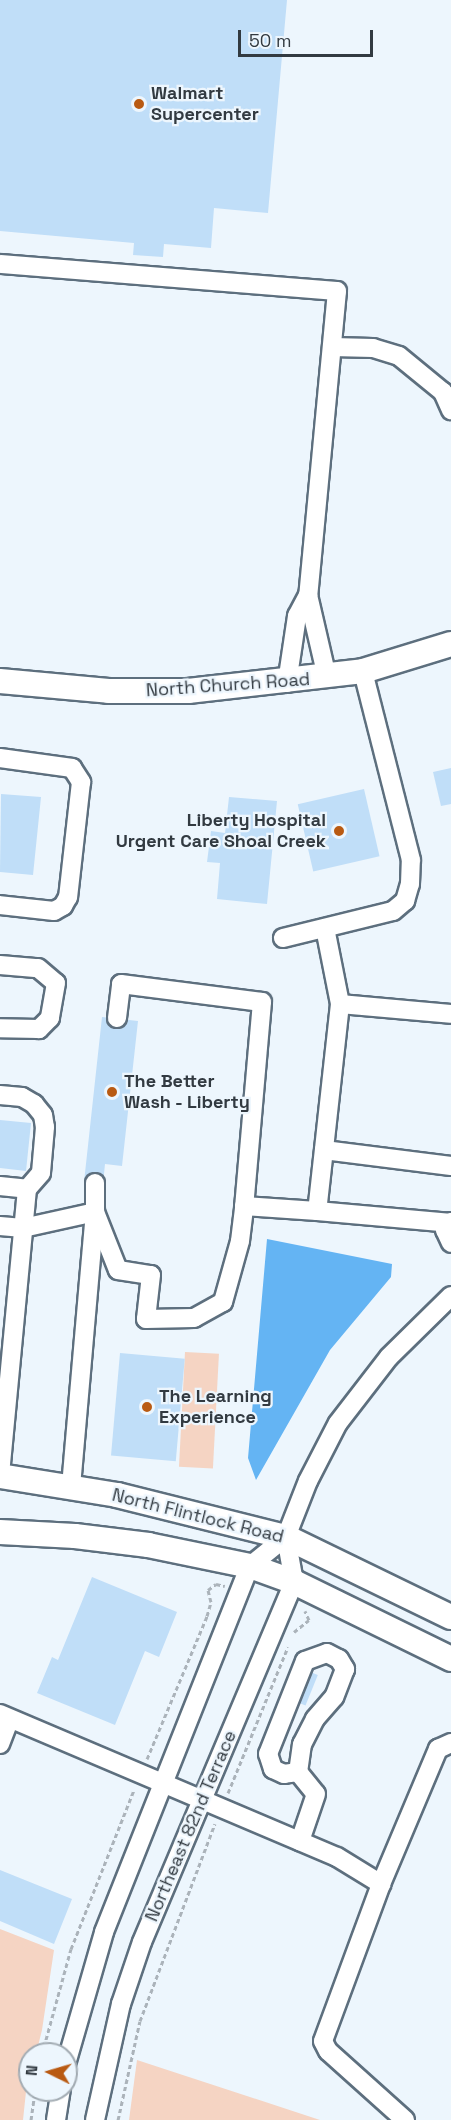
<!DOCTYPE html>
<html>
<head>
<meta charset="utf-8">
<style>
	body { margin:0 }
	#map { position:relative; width:451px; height:2120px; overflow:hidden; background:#edf6fd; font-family:"Space Grotesk",sans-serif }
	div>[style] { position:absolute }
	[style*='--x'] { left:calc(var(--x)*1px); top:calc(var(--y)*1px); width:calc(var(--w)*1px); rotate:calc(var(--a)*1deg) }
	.green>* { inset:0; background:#f5d4c3; transform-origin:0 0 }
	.water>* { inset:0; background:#64b4f3 }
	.building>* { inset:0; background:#c0def8; transform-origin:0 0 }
	.path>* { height:3px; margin-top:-1.5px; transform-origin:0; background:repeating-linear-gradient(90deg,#abb3ba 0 4.5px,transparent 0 7.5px) }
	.roads { filter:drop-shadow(2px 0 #5d6f7e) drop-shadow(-2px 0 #5d6f7e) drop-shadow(0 2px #5d6f7e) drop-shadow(0 -2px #5d6f7e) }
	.minor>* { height:18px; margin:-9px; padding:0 9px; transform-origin:9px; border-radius:9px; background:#fff }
	.major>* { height:24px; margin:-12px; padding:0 12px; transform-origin:12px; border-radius:12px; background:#fff }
	.dots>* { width:16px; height:16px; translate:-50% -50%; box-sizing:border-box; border:3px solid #edf6fd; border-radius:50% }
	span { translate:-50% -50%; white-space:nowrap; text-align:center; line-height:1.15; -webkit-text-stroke:4.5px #edf6fd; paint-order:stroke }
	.poi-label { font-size:18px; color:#323a41; font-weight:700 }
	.left { translate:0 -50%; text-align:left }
	.right { translate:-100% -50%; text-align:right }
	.street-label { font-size:18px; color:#323a41 }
	.north { position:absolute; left:18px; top:2042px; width:60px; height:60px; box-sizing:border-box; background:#edf6fd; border:2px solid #a2abb2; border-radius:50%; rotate:275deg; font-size:16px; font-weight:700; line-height:24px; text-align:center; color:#323a41 }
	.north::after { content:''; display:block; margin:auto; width:21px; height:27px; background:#b95a12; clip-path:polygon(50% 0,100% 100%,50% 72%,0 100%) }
	.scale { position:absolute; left:238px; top:30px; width:135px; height:27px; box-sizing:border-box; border:3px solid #323a41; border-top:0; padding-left:8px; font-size:18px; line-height:21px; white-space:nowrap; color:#323a41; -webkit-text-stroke:4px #edf6fd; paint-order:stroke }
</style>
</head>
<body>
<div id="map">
	<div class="green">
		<div style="left:185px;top:1352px;width:34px;height:115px;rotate:3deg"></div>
		<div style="clip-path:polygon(0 1929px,54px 1950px,42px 2030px,36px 2054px,30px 2054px,23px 2120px,0 2120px)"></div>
		<div style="clip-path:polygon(137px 2060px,320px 2120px,129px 2120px)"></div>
	</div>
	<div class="water">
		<div style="clip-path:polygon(267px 1239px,392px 1264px,391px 1277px,330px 1350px,256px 1480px,248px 1458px)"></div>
	</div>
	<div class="building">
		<div style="clip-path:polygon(0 0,287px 0,268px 213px,214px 208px,211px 248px,164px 244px,163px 257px,133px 255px,134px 243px,0 231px)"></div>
		<div style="clip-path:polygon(451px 768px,451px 804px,441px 806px,433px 772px)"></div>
		<div style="left:364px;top:789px;width:69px;height:68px;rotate:77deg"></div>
		<div style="clip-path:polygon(1px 794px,41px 797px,33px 875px,0 872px)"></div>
		<div style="clip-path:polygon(229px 797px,277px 801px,267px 904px,217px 899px,220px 863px,207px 862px,211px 831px,225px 833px)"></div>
		<div style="clip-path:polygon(102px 1017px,138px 1021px,122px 1166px,105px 1164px,103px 1184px,84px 1182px)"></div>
		<div style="clip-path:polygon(0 1120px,31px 1123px,26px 1171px,0 1168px)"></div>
		<div style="left:120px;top:1353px;width:65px;height:103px;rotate:5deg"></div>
		<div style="clip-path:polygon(92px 1577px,177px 1612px,159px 1657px,145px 1651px,115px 1725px,37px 1693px,52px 1657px,58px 1660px)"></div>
		<div style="left:303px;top:1669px;width:16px;height:33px;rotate:22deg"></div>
		<div style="clip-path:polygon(0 1870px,72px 1899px,54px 1944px,0 1921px)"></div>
	</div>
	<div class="path">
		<div style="--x:294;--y:1632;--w:19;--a:-39"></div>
		<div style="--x:309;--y:1620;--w:10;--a:-114"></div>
		<div style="--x:147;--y:1759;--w:155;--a:-67.2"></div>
		<div style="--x:207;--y:1616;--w:15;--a:-74"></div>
		<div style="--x:211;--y:1602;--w:12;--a:-104"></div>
		<div style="--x:208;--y:1590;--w:10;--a:-37"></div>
		<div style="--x:216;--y:1584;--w:9;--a:13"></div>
		<div style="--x:228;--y:1793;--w:158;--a:-67.7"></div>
		<div style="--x:42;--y:2054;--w:109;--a:-74.6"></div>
		<div style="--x:71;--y:1949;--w:171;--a:-68.4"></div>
		<div style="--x:31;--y:2120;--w:30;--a:-82"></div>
		<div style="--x:118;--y:2120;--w:101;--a:-77.5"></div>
		<div style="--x:140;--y:2021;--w:211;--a:-69.2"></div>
	</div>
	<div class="roads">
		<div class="minor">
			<div style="--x:0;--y:264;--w:338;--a:4.6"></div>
			<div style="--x:337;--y:291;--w:305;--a:95.4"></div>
			<div style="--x:308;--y:595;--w:84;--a:77"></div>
			<div style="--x:332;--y:347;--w:41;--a:1.4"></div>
			<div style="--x:373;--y:348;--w:27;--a:17"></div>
			<div style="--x:399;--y:356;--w:57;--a:39.3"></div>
			<div style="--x:443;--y:392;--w:20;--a:66"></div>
			<div style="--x:287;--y:683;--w:68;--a:-81.5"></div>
			<div style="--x:297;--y:616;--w:24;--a:-62"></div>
			<div style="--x:0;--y:758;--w:73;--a:7.9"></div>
			<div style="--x:72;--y:768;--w:17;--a:57"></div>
			<div style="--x:81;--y:782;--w:116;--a:96.4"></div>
			<div style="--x:68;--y:897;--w:10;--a:119"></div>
			<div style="--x:63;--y:906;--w:10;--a:151"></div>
			<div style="--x:54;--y:911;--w:54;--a:-173.7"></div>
			<div style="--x:325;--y:928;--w:77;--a:78.8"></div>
			<div style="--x:340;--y:1004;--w:208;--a:96.3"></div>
			<div style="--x:317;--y:1211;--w:135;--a:5.1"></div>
			<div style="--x:283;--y:938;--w:113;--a:-13.8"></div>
			<div style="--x:393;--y:911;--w:16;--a:-40"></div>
			<div style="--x:405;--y:901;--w:18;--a:-74"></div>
			<div style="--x:410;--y:884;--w:24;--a:-88"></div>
			<div style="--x:411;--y:860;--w:195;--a:-104.3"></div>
			<div style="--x:0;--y:965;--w:38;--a:5"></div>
			<div style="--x:38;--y:968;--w:23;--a:40"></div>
			<div style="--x:56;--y:983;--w:36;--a:100"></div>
			<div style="--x:50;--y:1018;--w:16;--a:135"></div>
			<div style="--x:39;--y:1029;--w:39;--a:-179"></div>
			<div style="--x:340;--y:1004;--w:111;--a:5.1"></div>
			<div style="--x:117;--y:1018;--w:34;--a:-83"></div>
			<div style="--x:121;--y:984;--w:142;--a:7.3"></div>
			<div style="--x:262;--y:1002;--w:205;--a:95"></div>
			<div style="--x:244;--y:1206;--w:73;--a:3.9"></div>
			<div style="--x:0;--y:1095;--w:22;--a:5"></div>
			<div style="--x:22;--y:1097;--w:14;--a:30"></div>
			<div style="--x:34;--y:1104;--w:14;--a:51"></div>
			<div style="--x:43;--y:1115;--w:12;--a:81"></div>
			<div style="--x:45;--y:1127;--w:46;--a:95"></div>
			<div style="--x:41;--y:1173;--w:21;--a:131"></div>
			<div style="--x:27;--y:1189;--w:284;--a:95.4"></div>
			<div style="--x:324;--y:1150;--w:128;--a:7.2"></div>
			<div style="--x:95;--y:1183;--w:29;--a:90"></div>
			<div style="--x:95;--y:1212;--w:62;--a:68.4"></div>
			<div style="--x:118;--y:1270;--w:33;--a:9"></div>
			<div style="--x:151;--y:1275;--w:44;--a:96.5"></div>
			<div style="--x:146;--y:1319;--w:48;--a:-1.2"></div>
			<div style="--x:194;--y:1318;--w:33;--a:-29"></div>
			<div style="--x:223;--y:1302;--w:63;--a:-74.4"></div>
			<div style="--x:240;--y:1241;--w:35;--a:-83"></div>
			<div style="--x:0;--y:1186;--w:27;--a:6"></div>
			<div style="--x:451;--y:1222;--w:10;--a:127"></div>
			<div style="--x:445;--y:1230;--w:14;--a:65"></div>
			<div style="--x:0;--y:1226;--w:23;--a:5"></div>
			<div style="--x:23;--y:1228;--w:74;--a:-12.5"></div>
			<div style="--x:95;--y:1212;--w:277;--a:95"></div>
			<div style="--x:0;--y:1714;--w:366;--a:23"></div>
			<div style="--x:337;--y:1857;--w:52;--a:31.5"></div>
			<div style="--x:0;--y:1744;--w:26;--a:-69"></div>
			<div style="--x:298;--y:1772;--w:14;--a:172"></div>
			<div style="--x:284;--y:1774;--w:12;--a:-156"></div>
			<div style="--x:273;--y:1769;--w:16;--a:-108"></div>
			<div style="--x:268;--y:1754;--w:100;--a:-68.3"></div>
			<div style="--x:305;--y:1661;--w:23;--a:-20"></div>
			<div style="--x:327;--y:1653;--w:13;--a:27"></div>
			<div style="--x:339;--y:1659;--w:12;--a:59"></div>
			<div style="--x:345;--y:1669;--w:30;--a:111"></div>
			<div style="--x:334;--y:1697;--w:29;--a:131"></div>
			<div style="--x:315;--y:1719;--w:28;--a:117"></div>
			<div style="--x:302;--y:1744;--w:28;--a:98"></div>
			<div style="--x:298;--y:1772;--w:28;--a:51"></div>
			<div style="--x:316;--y:1794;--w:50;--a:108.8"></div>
			<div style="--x:66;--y:2064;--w:137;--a:-73.9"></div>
			<div style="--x:104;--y:1932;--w:394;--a:-68.3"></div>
			<div style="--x:250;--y:1566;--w:46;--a:-38.9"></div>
			<div style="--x:286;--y:1537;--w:60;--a:-68.6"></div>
			<div style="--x:308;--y:1481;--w:65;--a:-62.7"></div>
			<div style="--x:338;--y:1423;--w:83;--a:-52.3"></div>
			<div style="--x:389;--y:1357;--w:87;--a:-44.5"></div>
			<div style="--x:56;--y:2120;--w:30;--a:-81"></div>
			<div style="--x:95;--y:2120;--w:119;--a:-77.4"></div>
			<div style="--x:121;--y:2004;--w:65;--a:-71.3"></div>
			<div style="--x:142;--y:1942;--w:391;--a:-67.1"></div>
			<div style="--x:294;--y:1582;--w:46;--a:-100.1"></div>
			<div style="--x:405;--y:2120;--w:103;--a:-138.1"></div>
			<div style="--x:328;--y:2051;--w:11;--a:-117"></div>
			<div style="--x:323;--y:2041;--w:167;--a:-69.7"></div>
			<div style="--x:381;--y:1884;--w:147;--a:-67.1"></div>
			<div style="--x:438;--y:1749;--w:14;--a:-25"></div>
		</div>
		<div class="major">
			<div style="--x:0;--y:681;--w:109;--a:5.2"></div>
			<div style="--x:109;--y:691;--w:79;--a:0"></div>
			<div style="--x:188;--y:691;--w:176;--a:-6.5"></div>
			<div style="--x:363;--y:671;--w:92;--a:-17.1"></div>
			<div style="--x:0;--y:1476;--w:119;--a:9.2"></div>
			<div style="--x:117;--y:1495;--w:174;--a:14"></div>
			<div style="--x:286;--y:1537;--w:183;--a:25.9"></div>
			<div style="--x:0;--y:1532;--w:75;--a:3.1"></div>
			<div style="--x:75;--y:1536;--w:74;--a:7"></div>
			<div style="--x:148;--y:1545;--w:104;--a:11.6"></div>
			<div style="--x:250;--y:1566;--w:47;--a:20"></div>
			<div style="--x:294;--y:1582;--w:175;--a:26.1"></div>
		</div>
	</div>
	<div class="dots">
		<div style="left:139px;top:104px;background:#b95a12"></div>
		<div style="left:339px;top:831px;background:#b95a12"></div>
		<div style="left:112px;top:1092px;background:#b95a12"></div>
		<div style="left:147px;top:1407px;background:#b95a12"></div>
	</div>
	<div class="poi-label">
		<span class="left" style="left:151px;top:104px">Walmart<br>Supercenter</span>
		<span class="right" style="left:326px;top:831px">Liberty Hospital<br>Urgent Care Shoal Creek</span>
		<span class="left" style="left:124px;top:1092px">The Better<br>Wash - Liberty</span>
		<span class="left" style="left:159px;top:1407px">The Learning<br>Experience</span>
	</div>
	<div class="street-label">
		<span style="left:228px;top:685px;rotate:-4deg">North Church Road</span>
		<span style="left:198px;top:1516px;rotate:14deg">North Flintlock Road</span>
		<span style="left:191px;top:1826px;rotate:-67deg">Northeast 82nd Terrace</span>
	</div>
	<div class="north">N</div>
	<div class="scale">50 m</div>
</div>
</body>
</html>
